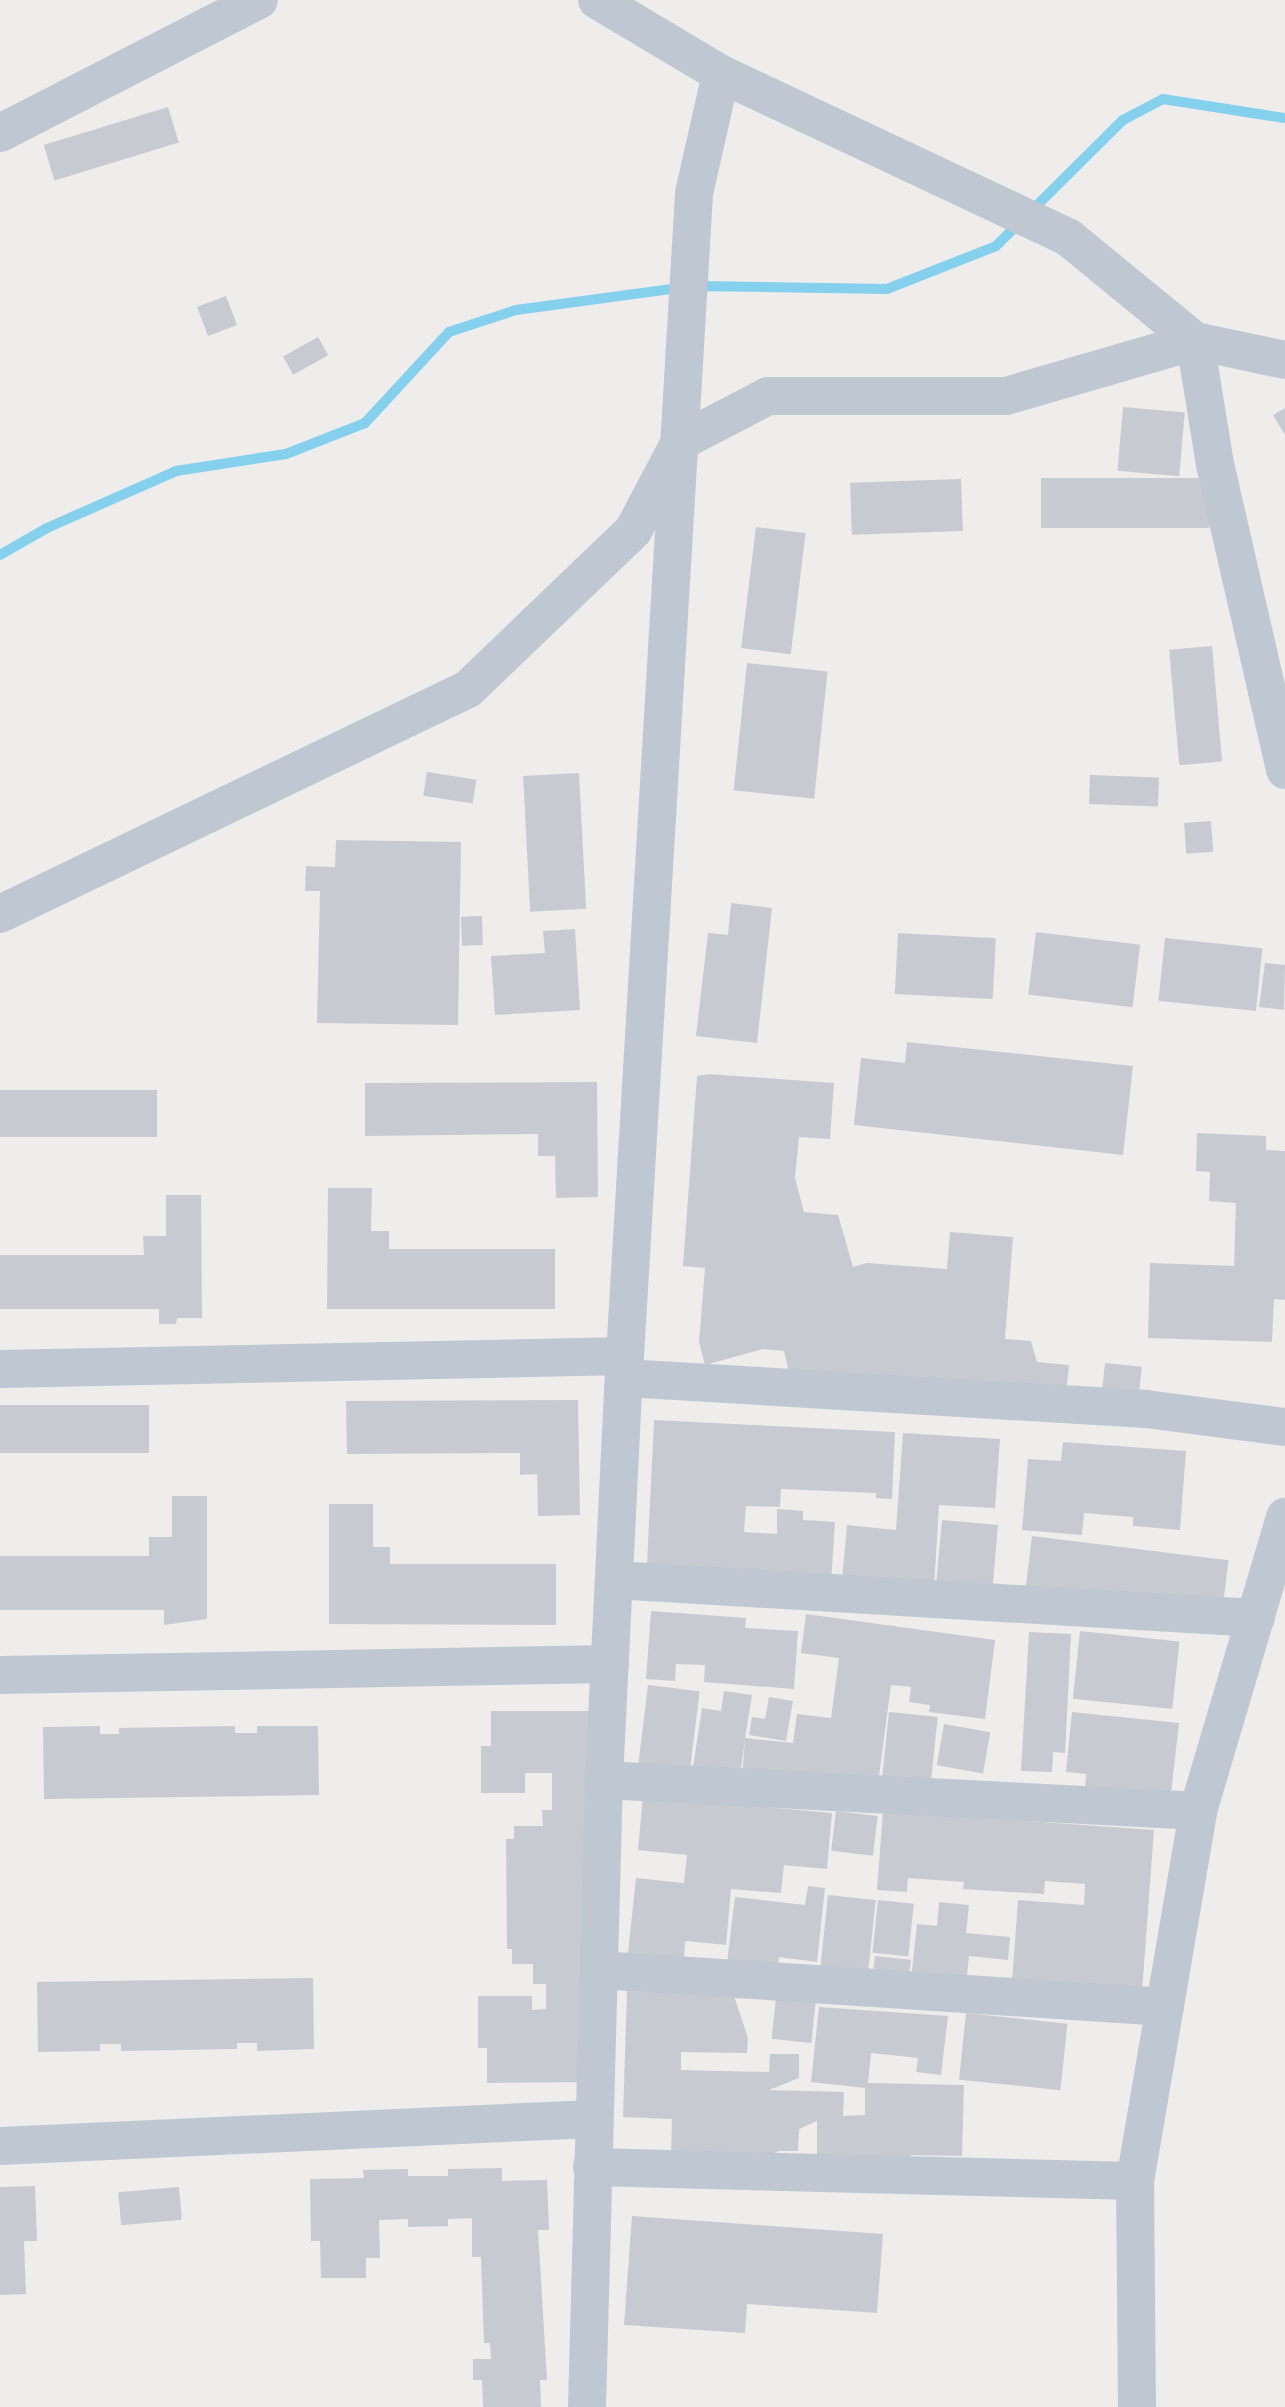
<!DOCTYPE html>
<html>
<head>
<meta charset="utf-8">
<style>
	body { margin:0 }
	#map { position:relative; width:1285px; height:2407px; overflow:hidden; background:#efecec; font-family:"Open Sans",sans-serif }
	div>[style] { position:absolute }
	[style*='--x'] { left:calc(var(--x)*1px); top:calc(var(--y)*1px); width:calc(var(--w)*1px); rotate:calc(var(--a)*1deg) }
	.stream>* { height:10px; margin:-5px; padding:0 5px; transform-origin:5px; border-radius:5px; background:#84d0ed }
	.building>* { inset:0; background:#c8cad2; transform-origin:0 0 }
	.minor>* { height:38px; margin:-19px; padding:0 19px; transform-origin:19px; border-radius:19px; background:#bfc7d2 }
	span { translate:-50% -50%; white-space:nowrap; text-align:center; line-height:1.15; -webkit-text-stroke:5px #fff; paint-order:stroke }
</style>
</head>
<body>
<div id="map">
	<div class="stream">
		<div style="--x:0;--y:555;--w:54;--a:-29.9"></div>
		<div style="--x:47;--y:528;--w:141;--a:-23.8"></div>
		<div style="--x:176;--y:471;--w:111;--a:-8.8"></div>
		<div style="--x:286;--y:454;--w:85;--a:-21.4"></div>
		<div style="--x:365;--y:423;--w:124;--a:-47.3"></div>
		<div style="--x:449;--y:332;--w:71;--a:-18.2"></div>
		<div style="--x:516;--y:310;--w:180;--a:-7.7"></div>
		<div style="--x:694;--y:286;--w:193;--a:0.9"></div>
		<div style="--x:887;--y:289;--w:117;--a:-21.5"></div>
		<div style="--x:996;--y:246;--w:179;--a:-44.8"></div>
		<div style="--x:1123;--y:120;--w:45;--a:-27.7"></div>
		<div style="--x:1163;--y:99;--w:123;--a:8.9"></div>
	</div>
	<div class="building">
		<div style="left:168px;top:107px;width:37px;height:130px;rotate:73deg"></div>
		<div style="left:226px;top:296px;width:31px;height:31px;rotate:69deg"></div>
		<div style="left:318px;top:337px;width:21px;height:40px;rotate:61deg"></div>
		<div style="left:1123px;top:407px;width:62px;height:64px;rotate:5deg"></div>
		<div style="clip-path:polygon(1285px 408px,1285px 435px,1273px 415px)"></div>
		<div style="left:1041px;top:478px;width:168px;height:50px"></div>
		<div style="left:961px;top:479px;width:52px;height:111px;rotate:88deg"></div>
		<div style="left:756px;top:527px;width:50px;height:122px;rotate:7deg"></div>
		<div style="left:1212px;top:646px;width:116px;height:43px;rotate:85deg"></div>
		<div style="left:747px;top:663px;width:81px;height:128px;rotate:6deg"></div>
		<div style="left:427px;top:772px;width:50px;height:24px;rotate:9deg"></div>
		<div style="left:579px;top:773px;width:136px;height:56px;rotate:87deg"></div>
		<div style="left:1090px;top:775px;width:69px;height:29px;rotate:2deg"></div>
		<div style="left:1211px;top:821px;width:31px;height:27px;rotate:86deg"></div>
		<div style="clip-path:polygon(336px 840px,461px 842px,458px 1025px,317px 1023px,320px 891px,305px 891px,306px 866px,335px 867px)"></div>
		<div style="clip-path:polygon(731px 903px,772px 908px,757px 1043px,696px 1036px,708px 933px,728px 935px)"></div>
		<div style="left:482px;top:916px;width:29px;height:21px;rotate:88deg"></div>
		<div style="clip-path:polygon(575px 929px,580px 1010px,495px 1015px,491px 956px,545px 953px,543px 931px)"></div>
		<div style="left:1036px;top:932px;width:105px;height:63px;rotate:7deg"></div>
		<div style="left:898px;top:933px;width:98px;height:61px;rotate:3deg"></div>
		<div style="left:1165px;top:938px;width:98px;height:63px;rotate:6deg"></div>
		<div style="clip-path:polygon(1265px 963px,1285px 965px,1284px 1010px,1259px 1007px)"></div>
		<div style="clip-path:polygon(907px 1042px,1133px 1066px,1123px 1155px,854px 1125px,861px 1058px,905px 1063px)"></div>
		<div style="clip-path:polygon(709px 1074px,834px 1083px,830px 1139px,799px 1137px,795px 1178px,804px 1212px,838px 1215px,853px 1267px,867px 1263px,947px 1269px,950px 1232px,1013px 1237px,1005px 1339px,1031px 1341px,1037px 1362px,1069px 1365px,1066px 1396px,790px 1377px,784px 1351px,763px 1349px,705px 1365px,699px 1342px,705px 1268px,683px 1266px,697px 1076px)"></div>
		<div style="clip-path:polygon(597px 1082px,598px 1197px,556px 1198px,555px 1156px,538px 1156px,538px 1134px,365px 1136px,365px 1083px)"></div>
		<div style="left:0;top:1090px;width:157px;height:47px"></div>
		<div style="clip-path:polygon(1197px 1133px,1266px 1136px,1266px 1150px,1285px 1151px,1285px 1300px,1274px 1299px,1272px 1342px,1148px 1338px,1150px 1263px,1234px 1266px,1236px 1203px,1209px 1201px,1210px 1172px,1196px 1171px)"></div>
		<div style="clip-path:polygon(328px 1188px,372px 1188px,371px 1231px,389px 1231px,389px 1249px,555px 1249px,555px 1309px,327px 1309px)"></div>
		<div style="clip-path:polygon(166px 1195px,201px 1195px,202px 1318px,177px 1318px,176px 1324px,159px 1324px,159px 1309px,0 1309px,0 1255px,144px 1255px,143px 1236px,166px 1236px)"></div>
		<div style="left:1105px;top:1363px;width:37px;height:30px;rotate:6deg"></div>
		<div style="clip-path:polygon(578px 1400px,580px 1515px,538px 1516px,537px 1474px,520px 1475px,520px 1453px,347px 1454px,346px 1401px)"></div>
		<div style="left:0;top:1405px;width:149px;height:48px"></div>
		<div style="clip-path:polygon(654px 1420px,895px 1432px,892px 1499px,876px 1498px,876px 1493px,781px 1489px,780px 1507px,746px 1506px,744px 1532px,777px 1534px,777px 1509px,803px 1511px,803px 1520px,835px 1522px,831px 1584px,646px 1585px)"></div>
		<div style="clip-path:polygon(903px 1433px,1000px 1439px,995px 1508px,939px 1505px,934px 1588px,842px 1580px,847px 1525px,896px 1530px)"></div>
		<div style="clip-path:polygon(1063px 1442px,1186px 1451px,1180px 1530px,1133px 1526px,1133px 1517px,1084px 1513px,1082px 1535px,1022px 1530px,1028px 1459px,1061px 1461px)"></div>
		<div style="clip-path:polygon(172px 1496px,207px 1496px,207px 1619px,164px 1625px,164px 1610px,0 1610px,0 1556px,149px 1556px,149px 1537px,172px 1537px)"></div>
		<div style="clip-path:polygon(329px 1504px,373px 1504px,373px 1547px,390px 1547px,390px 1564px,556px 1564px,556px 1625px,329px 1624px)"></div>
		<div style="clip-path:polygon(942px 1520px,998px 1525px,992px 1594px,934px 1606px)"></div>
		<div style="left:1032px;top:1536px;width:198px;height:58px;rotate:7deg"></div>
		<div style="clip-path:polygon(651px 1611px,746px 1618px,745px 1628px,798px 1631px,794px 1689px,704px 1682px,705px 1665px,676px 1664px,675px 1681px,646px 1679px)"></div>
		<div style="clip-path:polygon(806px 1614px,995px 1640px,985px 1719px,929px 1712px,930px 1705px,909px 1702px,911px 1687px,891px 1685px,878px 1784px,742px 1776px,745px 1740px,740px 1774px,693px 1767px,702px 1708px,721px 1711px,724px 1691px,752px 1695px,745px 1738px,793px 1743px,797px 1714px,831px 1718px,839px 1658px,801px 1653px)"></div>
		<div style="left:1080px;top:1631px;width:100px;height:68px;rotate:6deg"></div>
		<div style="clip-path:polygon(1029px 1632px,1071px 1634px,1065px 1753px,1053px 1752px,1052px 1772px,1021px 1771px)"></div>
		<div style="left:648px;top:1685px;width:52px;height:83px;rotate:7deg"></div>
		<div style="clip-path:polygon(769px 1697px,793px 1701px,786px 1741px,749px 1735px,752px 1717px,765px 1719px)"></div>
		<div style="clip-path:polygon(491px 1711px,590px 1711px,593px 2082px,487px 2083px,487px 2048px,478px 2048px,478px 1996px,532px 1996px,532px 2010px,546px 2009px,546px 1984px,533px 1984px,533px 1964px,512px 1964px,512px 1949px,507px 1949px,506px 1839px,514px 1839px,514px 1826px,543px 1826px,542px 1810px,552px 1810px,552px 1773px,525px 1773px,525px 1793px,481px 1793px,481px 1746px,491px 1746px)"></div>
		<div style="left:889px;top:1712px;width:49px;height:72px;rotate:6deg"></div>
		<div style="clip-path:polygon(1072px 1712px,1179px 1723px,1170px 1802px,1085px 1793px,1086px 1774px,1066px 1772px)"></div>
		<div style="left:944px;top:1724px;width:47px;height:42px;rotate:10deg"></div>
		<div style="clip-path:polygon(100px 1726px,100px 1734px,119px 1734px,119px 1728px,235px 1726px,235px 1733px,257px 1733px,257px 1726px,318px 1726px,319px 1795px,44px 1799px,43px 1727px)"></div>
		<div style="clip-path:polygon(643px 1796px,832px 1813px,827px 1869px,784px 1865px,781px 1893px,731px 1889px,726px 1945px,685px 1941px,684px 1958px,628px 1953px,636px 1878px,684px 1883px,687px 1855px,638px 1850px)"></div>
		<div style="left:836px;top:1811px;width:42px;height:40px;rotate:7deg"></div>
		<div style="clip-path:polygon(883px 1811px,1154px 1830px,1142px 1992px,1012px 1982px,1018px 1900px,1084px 1905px,1085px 1884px,1045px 1881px,1044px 1894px,963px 1889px,964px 1882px,908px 1878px,907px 1892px,877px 1890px)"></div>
		<div style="clip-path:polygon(808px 1886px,825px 1888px,817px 1962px,779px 1957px,777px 1977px,726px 1971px,735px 1897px,805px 1905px)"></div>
		<div style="left:828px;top:1895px;width:48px;height:81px;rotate:6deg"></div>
		<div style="left:878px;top:1900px;width:36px;height:53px;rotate:6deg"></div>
		<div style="clip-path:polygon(939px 1902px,969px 1905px,966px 1933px,1010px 1937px,1008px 1960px,969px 1956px,965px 1994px,910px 1989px,917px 1924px,937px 1926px)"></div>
		<div style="left:875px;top:1956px;width:36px;height:25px;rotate:6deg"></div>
		<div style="clip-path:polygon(313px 1978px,314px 2049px,257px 2051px,257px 2043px,237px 2043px,237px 2049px,121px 2051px,121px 2044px,100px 2044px,100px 2051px,38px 2052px,37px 1982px)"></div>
		<div style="clip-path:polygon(627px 1991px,733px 1993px,748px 2038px,747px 2053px,681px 2052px,681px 2070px,769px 2072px,770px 2054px,799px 2054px,799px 2078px,769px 2090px,844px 2092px,843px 2116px,865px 2115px,865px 2088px,811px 2082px,819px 2007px,948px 2016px,941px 2075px,916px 2072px,918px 2058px,871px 2053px,868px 2083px,964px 2085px,962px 2156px,911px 2155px,911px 2163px,817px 2161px,817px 2121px,799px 2129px,798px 2151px,779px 2151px,759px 2160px,671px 2157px,672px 2119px,623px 2117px)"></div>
		<div style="left:776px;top:1997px;width:40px;height:42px;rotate:6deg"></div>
		<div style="left:966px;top:2013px;width:102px;height:67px;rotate:6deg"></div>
		<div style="clip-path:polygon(502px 2168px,502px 2181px,547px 2180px,549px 2230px,538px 2230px,547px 2380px,540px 2380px,541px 2407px,483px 2407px,482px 2380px,473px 2380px,473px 2359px,491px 2359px,490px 2343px,484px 2343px,481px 2257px,472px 2257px,472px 2218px,448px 2219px,448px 2226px,408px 2227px,408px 2219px,379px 2220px,380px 2258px,366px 2258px,366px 2278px,321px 2278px,320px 2241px,311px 2241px,310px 2179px,364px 2178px,363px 2170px,408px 2169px,408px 2176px,448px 2176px,448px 2169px)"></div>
		<div style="clip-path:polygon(35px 2186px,37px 2241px,24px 2241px,26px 2294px,0 2295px,0 2187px)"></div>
		<div style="left:179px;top:2187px;width:33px;height:61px;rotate:85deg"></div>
		<div style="clip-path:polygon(632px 2216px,883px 2234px,877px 2313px,747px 2304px,745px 2333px,624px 2325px)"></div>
	</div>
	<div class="minor">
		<div style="--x:597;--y:0;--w:144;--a:30.8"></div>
		<div style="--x:721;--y:74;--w:385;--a:25.2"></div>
		<div style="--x:1069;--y:238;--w:163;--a:39.3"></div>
		<div style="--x:1195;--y:341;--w:92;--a:11.9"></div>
		<div style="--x:0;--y:133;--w:291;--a:-27.2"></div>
		<div style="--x:0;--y:914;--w:519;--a:-25.68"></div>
		<div style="--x:468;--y:689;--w:228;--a:-43.8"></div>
		<div style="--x:633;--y:531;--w:101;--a:-62.2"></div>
		<div style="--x:680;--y:442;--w:99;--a:-27.6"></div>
		<div style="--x:768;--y:396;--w:238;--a:0"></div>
		<div style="--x:1006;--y:396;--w:197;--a:-16.2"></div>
		<div style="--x:1195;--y:341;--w:125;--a:80.8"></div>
		<div style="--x:1215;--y:464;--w:314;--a:77.1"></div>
		<div style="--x:0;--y:1369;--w:625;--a:-1.19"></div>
		<div style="--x:625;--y:1378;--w:522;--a:3.41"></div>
		<div style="--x:1146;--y:1409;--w:140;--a:7.4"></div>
		<div style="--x:614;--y:1580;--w:643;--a:3.39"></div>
		<div style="--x:0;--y:1675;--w:610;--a:-1.03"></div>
		<div style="--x:604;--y:1780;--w:595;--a:2.99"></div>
		<div style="--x:599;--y:1970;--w:567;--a:3.74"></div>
		<div style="--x:0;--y:2146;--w:593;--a:-2.61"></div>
		<div style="--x:592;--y:2167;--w:543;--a:1.48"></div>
		<div style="--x:587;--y:2407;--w:627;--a:-88.45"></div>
		<div style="--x:604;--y:1780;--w:425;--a:-87.2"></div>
		<div style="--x:625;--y:1356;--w:1165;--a:-86.6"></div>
		<div style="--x:694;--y:193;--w:122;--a:-77.2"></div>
		<div style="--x:1137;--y:2407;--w:226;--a:-90.5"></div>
		<div style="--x:1135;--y:2181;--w:375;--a:-80.3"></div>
		<div style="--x:1198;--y:1811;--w:307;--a:-73.5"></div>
	</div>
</div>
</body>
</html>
